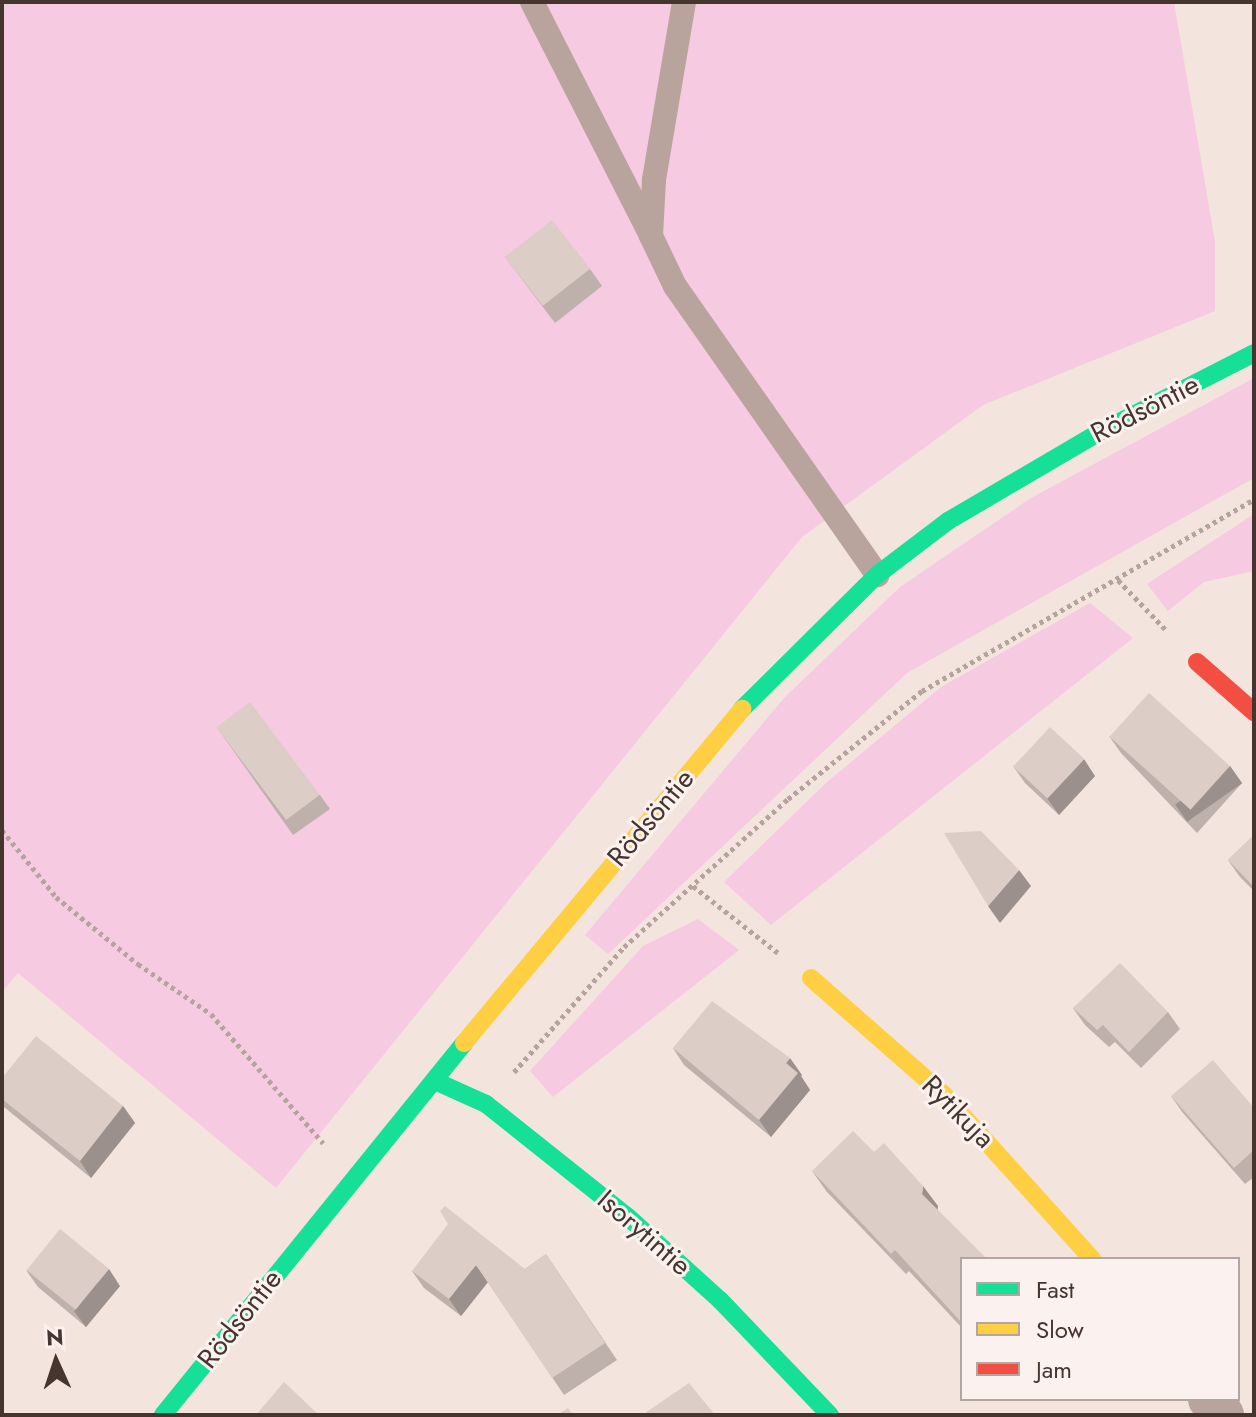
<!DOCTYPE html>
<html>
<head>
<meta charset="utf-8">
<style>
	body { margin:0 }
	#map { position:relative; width:1256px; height:1417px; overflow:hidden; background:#f4e4de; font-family:Jost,sans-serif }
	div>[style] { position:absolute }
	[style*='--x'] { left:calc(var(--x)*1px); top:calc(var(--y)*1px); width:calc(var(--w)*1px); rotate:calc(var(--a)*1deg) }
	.green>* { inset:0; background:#f6cae0 }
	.path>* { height:5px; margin-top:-2.5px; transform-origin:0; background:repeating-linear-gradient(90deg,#b5a49e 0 4px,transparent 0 8px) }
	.lane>* { height:24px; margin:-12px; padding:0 12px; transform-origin:12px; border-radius:12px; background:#b9a49d }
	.street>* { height:44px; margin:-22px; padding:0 22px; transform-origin:22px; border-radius:22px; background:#b9a49d }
	.fast>* { height:18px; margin:-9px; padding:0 9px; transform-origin:9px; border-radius:9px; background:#16e098 }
	.slow>* { height:18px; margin:-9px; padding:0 9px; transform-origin:9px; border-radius:9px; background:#ffcf43 }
	.jam>* { height:18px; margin:-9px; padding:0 9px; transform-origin:9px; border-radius:9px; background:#f24e42 }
	.wall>* { inset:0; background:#beb0ab }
	.shaded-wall>* { inset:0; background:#9b908b; transform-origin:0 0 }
	.building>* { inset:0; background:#ddcdc7; transform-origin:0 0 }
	span { translate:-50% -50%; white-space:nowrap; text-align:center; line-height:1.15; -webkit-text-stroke:6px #fbf1ee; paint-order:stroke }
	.street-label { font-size:28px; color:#46342e }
	.frame { position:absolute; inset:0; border:4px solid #46342e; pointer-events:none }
	.legend { position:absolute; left:960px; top:1257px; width:280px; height:144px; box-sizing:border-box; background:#fbf1ee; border:2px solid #b3a5a1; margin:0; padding:10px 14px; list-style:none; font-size:24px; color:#46342e }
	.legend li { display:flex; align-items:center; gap:16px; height:40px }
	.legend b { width:40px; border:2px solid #b3a5a1 }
	.north { position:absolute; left:16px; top:1321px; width:80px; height:80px; -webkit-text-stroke:6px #fbf1ee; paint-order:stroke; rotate:357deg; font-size:22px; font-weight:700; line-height:32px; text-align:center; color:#46342e }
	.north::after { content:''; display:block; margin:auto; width:28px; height:36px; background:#46342e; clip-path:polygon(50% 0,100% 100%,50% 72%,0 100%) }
</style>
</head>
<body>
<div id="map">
	<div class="green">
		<div style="clip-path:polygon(2px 2px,1174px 2px,1215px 242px,1215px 311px,983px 405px,802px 537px,276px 1188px,18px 973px,2px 992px)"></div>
		<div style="clip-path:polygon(1254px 378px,1254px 478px,907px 673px,608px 954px,585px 935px,785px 697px,900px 587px,1031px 498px)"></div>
		<div style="clip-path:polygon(1254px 514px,1254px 571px,1204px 582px,1168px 611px,1147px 584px)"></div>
		<div style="clip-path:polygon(1090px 603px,1133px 638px,771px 925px,724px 882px,827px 782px,941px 687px)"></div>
		<div style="clip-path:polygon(698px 919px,739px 950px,553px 1097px,530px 1071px,643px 946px)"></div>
	</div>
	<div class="path">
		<div style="--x:1118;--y:580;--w:71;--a:46.1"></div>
		<div style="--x:2;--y:830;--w:86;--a:51.1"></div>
		<div style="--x:56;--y:897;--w:106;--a:39.3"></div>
		<div style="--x:138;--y:964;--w:88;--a:34.4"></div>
		<div style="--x:211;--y:1014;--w:171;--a:49"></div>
		<div style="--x:693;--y:886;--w:108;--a:38.2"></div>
		<div style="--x:514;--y:1072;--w:167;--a:-48.7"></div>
		<div style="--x:624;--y:947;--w:221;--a:-42.1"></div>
		<div style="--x:788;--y:799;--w:172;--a:-38.9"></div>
		<div style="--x:922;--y:691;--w:384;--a:-30"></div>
	</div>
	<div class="lane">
		<div style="--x:532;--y:2;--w:260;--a:63"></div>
		<div style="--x:684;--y:2;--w:181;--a:99.6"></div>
		<div style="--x:654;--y:180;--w:56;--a:93.1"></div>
		<div style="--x:651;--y:236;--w:55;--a:64.4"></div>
		<div style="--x:675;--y:286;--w:353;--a:55"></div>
	</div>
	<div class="street">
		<div style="--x:1210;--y:1399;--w:20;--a:53"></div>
	</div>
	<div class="fast">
		<div style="--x:742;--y:709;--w:190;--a:-44.8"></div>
		<div style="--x:877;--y:575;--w:89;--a:-37.3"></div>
		<div style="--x:948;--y:521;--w:174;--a:-30.4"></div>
		<div style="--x:1098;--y:433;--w:175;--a:-27.1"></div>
		<div style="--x:435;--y:1081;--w:56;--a:24.3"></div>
		<div style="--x:486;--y:1104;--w:181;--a:38.5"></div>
		<div style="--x:628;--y:1217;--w:124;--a:42.1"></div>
		<div style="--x:720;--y:1300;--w:159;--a:46.3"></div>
		<div style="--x:163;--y:1415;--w:479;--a:-51"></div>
	</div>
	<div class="slow">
		<div style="--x:811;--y:978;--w:177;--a:41.3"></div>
		<div style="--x:944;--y:1095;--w:221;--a:47.9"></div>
		<div style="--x:464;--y:1043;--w:435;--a:-50.2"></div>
	</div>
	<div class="jam">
		<div style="--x:1197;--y:662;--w:76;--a:41.3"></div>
	</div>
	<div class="wall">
		<div style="clip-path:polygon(505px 257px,590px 269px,602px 286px,555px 323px)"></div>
		<div style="clip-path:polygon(218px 729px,320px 795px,330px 809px,293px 835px)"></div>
		<div style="clip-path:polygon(1109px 736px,1230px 766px,1242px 783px,1197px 833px,1121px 753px)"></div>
		<div style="clip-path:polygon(1013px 766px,1095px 776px,1059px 815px,1025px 783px)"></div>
		<div style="clip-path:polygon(1254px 835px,1254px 891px,1240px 877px,1228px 860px)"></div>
		<div style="clip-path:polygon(1073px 1008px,1168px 1012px,1180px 1029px,1141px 1068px,1115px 1042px,1109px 1047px,1085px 1025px)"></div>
		<div style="clip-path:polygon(673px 1048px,802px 1075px,801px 1076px,810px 1090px,771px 1137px,684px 1065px)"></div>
		<div style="clip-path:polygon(2px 1078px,123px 1106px,135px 1123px,91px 1178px,4px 1107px,2px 1105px)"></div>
		<div style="clip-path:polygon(1171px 1096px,1254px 1108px,1254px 1177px,1245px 1184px,1183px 1113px)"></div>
		<div style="clip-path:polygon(874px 1152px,938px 1206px,937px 1209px,962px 1259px,962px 1328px,909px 1271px,906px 1274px,827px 1192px,812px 1171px)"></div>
		<div style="clip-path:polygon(546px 1254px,617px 1360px,564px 1395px,488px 1282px,461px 1316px,424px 1288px,412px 1271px,525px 1269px)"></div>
		<div style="clip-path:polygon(26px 1270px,120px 1286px,86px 1327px,38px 1287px)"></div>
	</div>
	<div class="shaded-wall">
		<div style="clip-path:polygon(1084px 759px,1095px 776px,1059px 815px,1047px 798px)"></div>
		<div style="left:1230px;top:766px;width:21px;height:67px;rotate:55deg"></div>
		<div style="clip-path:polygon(1019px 870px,1031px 886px,1000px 923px,988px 906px)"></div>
		<div style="clip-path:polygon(790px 1058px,802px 1075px,801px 1076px,810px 1090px,771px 1137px,759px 1120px,786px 1063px)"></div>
		<div style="clip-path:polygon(123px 1106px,135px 1123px,91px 1178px,80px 1161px)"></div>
		<div style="clip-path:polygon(923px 1186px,938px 1206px,937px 1214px,922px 1194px)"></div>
		<div style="clip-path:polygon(476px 1265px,488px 1282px,461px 1316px,449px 1299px)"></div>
		<div style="clip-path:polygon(109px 1269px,120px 1286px,86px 1327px,74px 1311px)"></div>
	</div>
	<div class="building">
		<div style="left:552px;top:220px;width:62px;height:60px;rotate:52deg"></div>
		<div style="left:1149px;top:693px;width:109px;height:59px;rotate:42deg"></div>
		<div style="left:250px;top:702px;width:116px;height:42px;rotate:53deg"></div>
		<div style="left:1050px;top:727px;width:47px;height:54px;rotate:43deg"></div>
		<div style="clip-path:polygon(981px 831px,1019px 870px,988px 906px,944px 833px)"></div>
		<div style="clip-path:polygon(1254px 835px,1254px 887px,1228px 860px)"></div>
		<div style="clip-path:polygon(1120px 963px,1168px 1012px,1129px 1052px,1103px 1025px,1097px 1030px,1073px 1008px)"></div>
		<div style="clip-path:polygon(712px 1001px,790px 1058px,786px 1063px,798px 1073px,759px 1120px,673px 1048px)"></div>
		<div style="clip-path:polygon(36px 1036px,123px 1106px,80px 1161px,2px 1099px,2px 1078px)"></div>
		<div style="clip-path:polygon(1213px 1060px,1254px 1108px,1254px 1150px,1234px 1168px,1171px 1096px)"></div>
		<div style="clip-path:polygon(853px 1131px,874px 1152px,884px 1143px,923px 1186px,922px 1194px,987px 1259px,962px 1259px,962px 1323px,895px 1250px,891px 1254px,812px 1171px)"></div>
		<div style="clip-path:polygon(445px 1206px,525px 1269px,546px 1254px,605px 1343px,552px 1378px,476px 1265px,449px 1299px,412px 1271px,448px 1224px,440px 1211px)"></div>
		<div style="left:60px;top:1229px;width:63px;height:53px;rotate:39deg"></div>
		<div style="clip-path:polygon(284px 1382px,319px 1415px,256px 1415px)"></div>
		<div style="clip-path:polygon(689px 1383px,715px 1415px,642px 1415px)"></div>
		<div style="clip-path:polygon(568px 1408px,573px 1415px,557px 1415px)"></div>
	</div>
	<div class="street-label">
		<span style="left:1145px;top:409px;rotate:-27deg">Rödsöntie</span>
		<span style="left:651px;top:818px;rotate:-50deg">Rödsöntie</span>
		<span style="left:958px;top:1112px;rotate:45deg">Rytikuja</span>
		<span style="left:644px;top:1233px;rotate:41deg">Isorytintie</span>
		<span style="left:240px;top:1319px;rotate:-52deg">Rödsöntie</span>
	</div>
	<div class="frame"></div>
	<ul class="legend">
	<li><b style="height:10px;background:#16e098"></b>Fast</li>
	<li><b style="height:10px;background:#ffcf43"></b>Slow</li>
	<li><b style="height:10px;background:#f24e42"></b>Jam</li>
	</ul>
	<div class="north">N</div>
</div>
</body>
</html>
